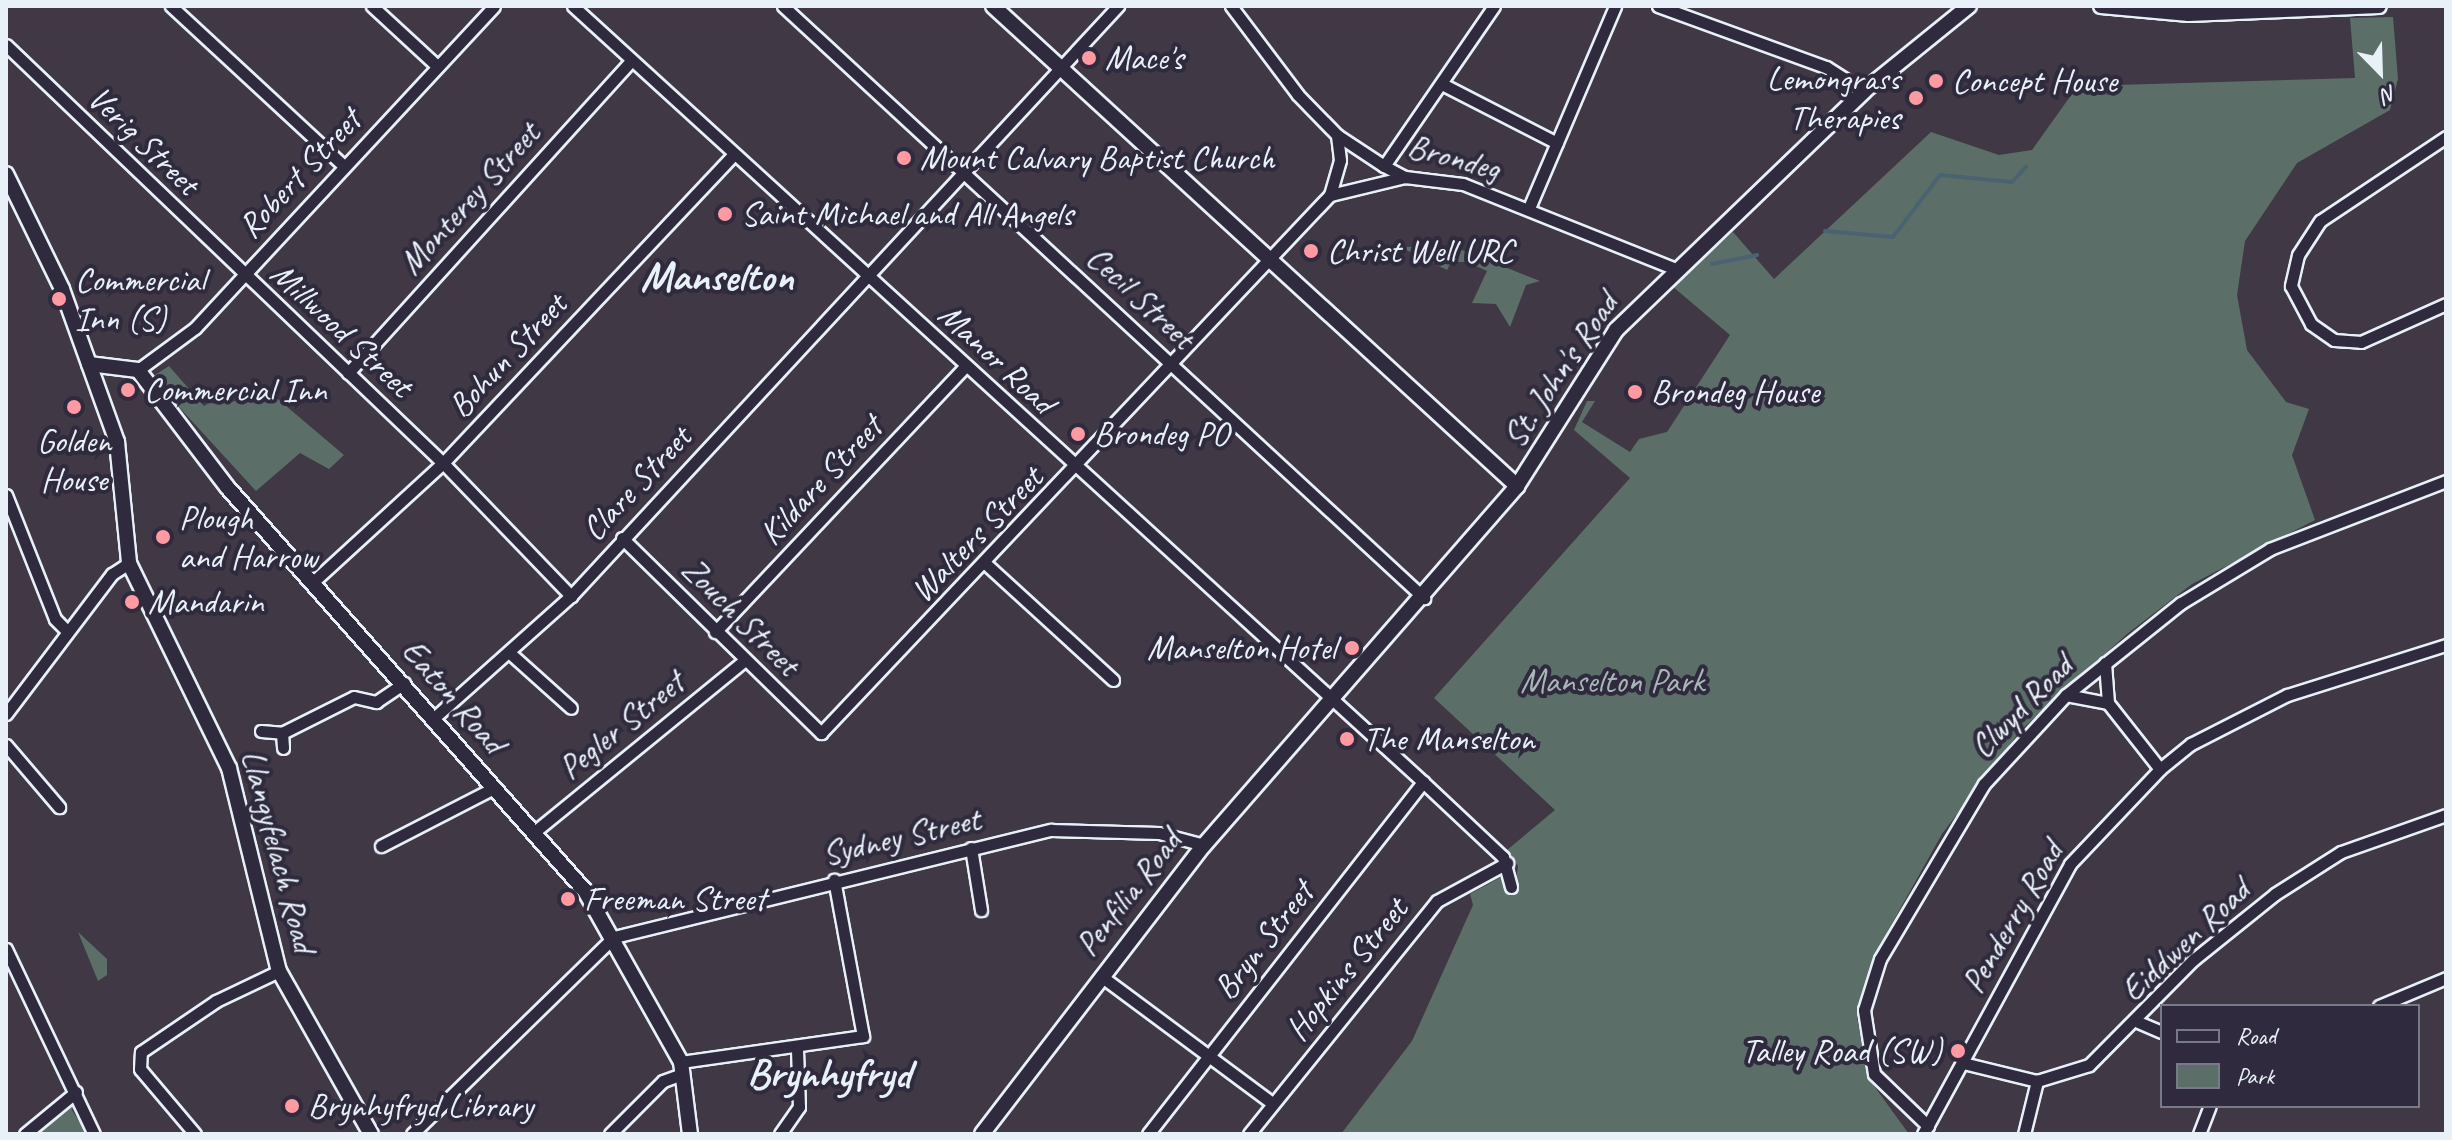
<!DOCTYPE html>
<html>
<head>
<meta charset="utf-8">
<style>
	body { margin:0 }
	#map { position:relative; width:2452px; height:1140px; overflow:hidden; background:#403844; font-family:Caveat,sans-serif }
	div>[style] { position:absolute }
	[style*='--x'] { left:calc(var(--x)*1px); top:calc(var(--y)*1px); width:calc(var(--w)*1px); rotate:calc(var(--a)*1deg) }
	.green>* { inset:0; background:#5b6f68 }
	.stream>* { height:4px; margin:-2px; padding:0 2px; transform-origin:2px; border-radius:2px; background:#4a6371 }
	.roads { filter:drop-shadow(2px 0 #e8f1f8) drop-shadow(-2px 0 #e8f1f8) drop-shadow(0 2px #e8f1f8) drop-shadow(0 -2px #e8f1f8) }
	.minor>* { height:11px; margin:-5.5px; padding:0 5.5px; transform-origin:5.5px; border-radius:5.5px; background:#2f2a3d }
	.tertiary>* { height:14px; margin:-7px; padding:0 7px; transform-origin:7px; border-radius:7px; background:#2f2a3d }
	.secondary>* { height:14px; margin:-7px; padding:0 7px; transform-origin:7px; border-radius:7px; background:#2f2a3d }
	.dots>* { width:22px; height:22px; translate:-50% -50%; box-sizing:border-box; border:4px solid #2f2a3d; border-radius:50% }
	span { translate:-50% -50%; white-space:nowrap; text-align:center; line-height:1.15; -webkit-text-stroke:8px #2f2a3d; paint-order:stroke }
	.poi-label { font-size:34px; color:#e8f1f8 }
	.left { translate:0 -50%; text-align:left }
	.right { translate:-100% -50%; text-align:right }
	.street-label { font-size:34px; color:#e8f1f8 }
	.park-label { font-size:34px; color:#a9b6b7 }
	.district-label { font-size:42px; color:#e8f1f8; font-weight:700 }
	.frame { position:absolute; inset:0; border:8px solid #e8f1f8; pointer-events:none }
	.legend { position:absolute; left:2160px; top:1004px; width:260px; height:104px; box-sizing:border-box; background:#2f2a3d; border:2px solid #797a88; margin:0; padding:10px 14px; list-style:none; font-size:24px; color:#e8f1f8 }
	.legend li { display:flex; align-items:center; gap:16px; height:40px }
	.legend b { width:40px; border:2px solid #797a88 }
	.north { position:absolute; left:2340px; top:32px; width:80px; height:80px; -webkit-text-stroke:6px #2f2a3d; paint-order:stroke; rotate:157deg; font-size:22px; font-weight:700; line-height:32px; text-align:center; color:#e8f1f8 }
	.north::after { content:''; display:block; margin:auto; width:28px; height:36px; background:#e8f1f8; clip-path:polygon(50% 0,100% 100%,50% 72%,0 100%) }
</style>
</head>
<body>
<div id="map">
	<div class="green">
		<div style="clip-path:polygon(2393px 17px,2398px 79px,2390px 110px,2297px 163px,2245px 241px,2237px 295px,2247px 350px,2286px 402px,2309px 409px,2292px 455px,2315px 520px,2192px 584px,2127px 634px,2021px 730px,1942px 834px,1880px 945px,1857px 1017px,1869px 1079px,1909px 1134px,1341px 1134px,1412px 1041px,1473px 905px,1470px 894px,1503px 876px,1514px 894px,1518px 866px,1507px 850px,1555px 810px,1434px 698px,1630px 478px,1574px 430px,1587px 401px,1595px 401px,1582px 422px,1630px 452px,1639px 439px,1667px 432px,1730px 335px,1672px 286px,1733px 232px,1774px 279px,1931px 132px,1999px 155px,2032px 150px,2084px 77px,2116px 85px,2355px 78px,2350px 18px)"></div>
		<div style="clip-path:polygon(1452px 246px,1540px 281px,1526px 285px,1510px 327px,1496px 304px,1472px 303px,1487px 271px,1467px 262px,1451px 262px,1447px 270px,1400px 247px)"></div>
		<div style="clip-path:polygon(169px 366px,204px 406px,222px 394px,233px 402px,259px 383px,344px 455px,329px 469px,300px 453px,256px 491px,157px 383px,155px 375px)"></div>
		<div style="clip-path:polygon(78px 932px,107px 959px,107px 975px,98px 981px)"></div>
		<div style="clip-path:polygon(75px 1101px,72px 1110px,87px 1134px,31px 1134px)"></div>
	</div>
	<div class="stream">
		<div style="--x:1825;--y:231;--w:68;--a:5"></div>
		<div style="--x:1893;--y:237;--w:78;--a:-52.8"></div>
		<div style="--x:1940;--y:175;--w:72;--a:5.6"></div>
		<div style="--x:2012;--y:182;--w:21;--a:-47"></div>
		<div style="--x:1712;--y:264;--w:46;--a:-11.3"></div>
	</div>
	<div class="roads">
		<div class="minor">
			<div style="--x:171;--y:6;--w:236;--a:42.8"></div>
			<div style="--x:372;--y:6;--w:88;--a:42.7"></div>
			<div style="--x:573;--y:6;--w:1151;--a:42.39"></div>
			<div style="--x:1423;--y:782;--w:110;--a:43.2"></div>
			<div style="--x:1503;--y:857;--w:31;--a:75"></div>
			<div style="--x:783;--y:6;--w:873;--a:42.72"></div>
			<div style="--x:1231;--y:6;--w:111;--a:53"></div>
			<div style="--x:1298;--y:95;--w:56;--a:45.7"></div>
			<div style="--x:1337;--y:135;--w:56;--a:33.4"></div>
			<div style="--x:1384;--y:166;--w:24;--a:28"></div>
			<div style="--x:1405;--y:177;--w:58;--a:6.9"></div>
			<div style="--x:1463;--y:184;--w:226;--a:21.8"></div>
			<div style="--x:1658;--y:6;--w:179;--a:20"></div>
			<div style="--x:1826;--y:67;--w:45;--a:32.3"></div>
			<div style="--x:6;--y:45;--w:605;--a:43.73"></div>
			<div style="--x:443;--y:463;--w:185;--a:46.1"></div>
			<div style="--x:1442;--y:84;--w:129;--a:27.2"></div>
			<div style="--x:2446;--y:137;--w:151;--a:146.3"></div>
			<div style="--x:2320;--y:221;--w:40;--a:122.9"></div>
			<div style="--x:2298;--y:255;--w:32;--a:103"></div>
			<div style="--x:2291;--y:286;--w:43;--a:62.2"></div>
			<div style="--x:2311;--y:324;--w:28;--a:35"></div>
			<div style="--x:2334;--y:340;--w:27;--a:4"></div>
			<div style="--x:2361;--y:342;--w:93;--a:-24.1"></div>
			<div style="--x:1384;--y:166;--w:194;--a:-55.5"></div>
			<div style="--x:1330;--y:195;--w:36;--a:-74"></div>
			<div style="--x:1340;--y:160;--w:25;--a:-97"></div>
			<div style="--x:1529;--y:208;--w:220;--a:-66.9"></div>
			<div style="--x:138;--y:370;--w:71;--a:-36.4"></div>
			<div style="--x:195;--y:328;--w:439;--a:-47.1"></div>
			<div style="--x:348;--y:373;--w:421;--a:-47.8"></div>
			<div style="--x:6;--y:495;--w:133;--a:68.4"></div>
			<div style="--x:55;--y:619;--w:17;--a:45"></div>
			<div style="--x:622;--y:538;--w:279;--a:44.4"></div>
			<div style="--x:821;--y:733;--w:741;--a:-46.59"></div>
			<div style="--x:1330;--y:195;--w:77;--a:-13.5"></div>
			<div style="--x:986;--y:564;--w:172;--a:42.4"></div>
			<div style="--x:313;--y:582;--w:176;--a:-42.5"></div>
			<div style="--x:443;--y:463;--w:422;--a:-46.7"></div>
			<div style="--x:715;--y:632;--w:364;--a:-46.7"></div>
			<div style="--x:512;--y:655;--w:79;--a:41.9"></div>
			<div style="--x:2105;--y:663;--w:40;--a:85.7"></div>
			<div style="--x:2108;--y:703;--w:84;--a:51.8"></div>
			<div style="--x:2066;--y:695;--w:43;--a:10.8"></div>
			<div style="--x:6;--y:714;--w:176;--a:-52.9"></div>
			<div style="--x:112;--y:574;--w:20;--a:-33"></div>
			<div style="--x:435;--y:717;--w:182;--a:-41.7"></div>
			<div style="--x:571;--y:596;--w:805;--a:-47.17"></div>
			<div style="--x:261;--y:731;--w:21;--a:5"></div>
			<div style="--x:282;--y:733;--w:80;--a:-26.6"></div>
			<div style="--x:354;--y:697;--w:23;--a:13"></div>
			<div style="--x:376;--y:702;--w:34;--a:-34"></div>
			<div style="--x:282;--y:733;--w:15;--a:86"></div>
			<div style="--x:6;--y:745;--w:82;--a:49.5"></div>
			<div style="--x:533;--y:833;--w:272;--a:-39.2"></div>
			<div style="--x:381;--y:846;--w:127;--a:-27.2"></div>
			<div style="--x:971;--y:848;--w:63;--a:80.8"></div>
			<div style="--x:6;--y:949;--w:205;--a:64.6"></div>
			<div style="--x:1101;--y:976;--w:213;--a:36.6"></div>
			<div style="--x:2379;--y:1006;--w:73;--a:-22.7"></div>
			<div style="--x:2138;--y:1022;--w:26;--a:23"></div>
			<div style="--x:681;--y:1062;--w:184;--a:-8.1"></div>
			<div style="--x:863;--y:1036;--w:159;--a:-100.5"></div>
			<div style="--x:1963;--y:1063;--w:76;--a:13.7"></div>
			<div style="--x:2037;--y:1081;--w:54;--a:-17.1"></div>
			<div style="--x:2089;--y:1065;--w:148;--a:-45.3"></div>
			<div style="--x:2193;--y:960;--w:105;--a:-38.8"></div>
			<div style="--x:2275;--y:894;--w:78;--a:-32.5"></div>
			<div style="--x:2341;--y:852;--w:111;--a:-19.4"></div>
			<div style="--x:1928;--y:1126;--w:75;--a:-136.1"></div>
			<div style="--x:1874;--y:1074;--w:65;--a:-98.9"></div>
			<div style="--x:1864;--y:1010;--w:53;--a:-72.6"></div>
			<div style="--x:1880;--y:959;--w:204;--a:-59.3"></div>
			<div style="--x:1984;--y:784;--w:121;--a:-47.3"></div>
			<div style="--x:2066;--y:695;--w:147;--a:-38.7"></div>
			<div style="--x:2181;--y:603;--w:104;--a:-31.2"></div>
			<div style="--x:2270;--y:549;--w:189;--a:-21.1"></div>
			<div style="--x:25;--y:1134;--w:66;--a:-39.5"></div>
			<div style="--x:195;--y:1134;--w:85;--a:-130.2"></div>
			<div style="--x:140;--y:1069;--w:17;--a:-87"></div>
			<div style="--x:141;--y:1052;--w:91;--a:-34.2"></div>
			<div style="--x:216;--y:1001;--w:70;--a:-25.5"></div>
			<div style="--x:412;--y:1134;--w:282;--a:-44.3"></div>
			<div style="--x:614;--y:937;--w:450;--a:-13.8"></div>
			<div style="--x:1051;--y:830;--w:108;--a:1.6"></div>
			<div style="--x:1159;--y:833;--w:47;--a:14.9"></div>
			<div style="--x:610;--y:1134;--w:75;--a:-45"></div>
			<div style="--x:663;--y:1081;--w:20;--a:-20"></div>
			<div style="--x:780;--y:1134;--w:33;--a:-55"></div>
			<div style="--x:799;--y:1107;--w:58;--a:-92"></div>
			<div style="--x:1148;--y:1134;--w:447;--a:-52"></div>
			<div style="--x:1249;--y:1134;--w:299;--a:-51.1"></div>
			<div style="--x:1437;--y:901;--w:80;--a:-28.5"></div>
			<div style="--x:1923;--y:1134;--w:307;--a:-61.4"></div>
			<div style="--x:2070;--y:864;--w:131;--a:-46.5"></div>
			<div style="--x:2160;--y:769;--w:40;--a:-39"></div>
			<div style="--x:2191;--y:744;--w:108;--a:-27"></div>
			<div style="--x:2287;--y:695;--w:167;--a:-17.5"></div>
			<div style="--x:2024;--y:1134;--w:55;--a:-76.2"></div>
			<div style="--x:2199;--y:1134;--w:30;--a:-69"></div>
		</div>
		<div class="tertiary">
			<div style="--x:993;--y:6;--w:711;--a:42.49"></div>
			<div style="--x:2101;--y:6;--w:88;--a:5.2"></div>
			<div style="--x:2189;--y:14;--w:190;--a:-2.4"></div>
			<div style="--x:89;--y:364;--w:49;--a:7"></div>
			<div style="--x:138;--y:370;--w:148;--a:52.7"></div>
			<div style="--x:228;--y:488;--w:538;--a:48.46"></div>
			<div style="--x:585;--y:891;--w:196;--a:60.7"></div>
			<div style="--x:681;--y:1062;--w:73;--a:82.9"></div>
			<div style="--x:982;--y:1134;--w:364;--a:-52.5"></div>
			<div style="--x:1204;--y:845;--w:476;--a:-48.9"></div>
			<div style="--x:1517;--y:486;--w:185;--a:-57.6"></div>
			<div style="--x:1616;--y:330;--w:344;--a:-43.9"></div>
			<div style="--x:1864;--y:91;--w:135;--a:-39"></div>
		</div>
		<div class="secondary">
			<div style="--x:6;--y:174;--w:128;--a:64"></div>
			<div style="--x:62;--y:289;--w:163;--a:70.2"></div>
			<div style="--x:117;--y:442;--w:122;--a:84.3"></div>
			<div style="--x:129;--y:563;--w:228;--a:64"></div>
			<div style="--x:229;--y:768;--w:209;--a:76.2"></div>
			<div style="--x:279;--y:971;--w:187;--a:60.6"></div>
		</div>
	</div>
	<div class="dots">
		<div style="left:1089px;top:58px;background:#ff9aa2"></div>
		<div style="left:1936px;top:81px;background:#ff9aa2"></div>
		<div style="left:1916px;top:98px;background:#ff9aa2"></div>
		<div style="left:904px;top:158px;background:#ff9aa2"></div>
		<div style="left:725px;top:214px;background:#ff9aa2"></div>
		<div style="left:1311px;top:251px;background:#ff9aa2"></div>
		<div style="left:59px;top:299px;background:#ff9aa2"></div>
		<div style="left:128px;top:390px;background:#ff9aa2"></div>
		<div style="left:1635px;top:392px;background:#ff9aa2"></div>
		<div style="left:74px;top:407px;background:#ff9aa2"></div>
		<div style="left:1078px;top:434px;background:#ff9aa2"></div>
		<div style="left:163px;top:537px;background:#ff9aa2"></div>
		<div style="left:132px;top:602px;background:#ff9aa2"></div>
		<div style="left:1352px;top:648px;background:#ff9aa2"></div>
		<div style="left:1347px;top:739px;background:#ff9aa2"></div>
		<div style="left:568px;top:899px;background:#ff9aa2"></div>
		<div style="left:1958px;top:1051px;background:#ff9aa2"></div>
		<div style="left:292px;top:1106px;background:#ff9aa2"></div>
	</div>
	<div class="poi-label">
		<span class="left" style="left:1105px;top:58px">Mace's</span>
		<span class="right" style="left:1900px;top:98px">Lemongrass<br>Therapies</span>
		<span class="left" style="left:1952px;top:81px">Concept House</span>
		<span class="left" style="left:920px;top:158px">Mount Calvary Baptist Church</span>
		<span class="left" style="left:741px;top:214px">Saint Michael and All Angels</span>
		<span class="left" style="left:1327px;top:251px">Christ Well URC</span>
		<span class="left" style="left:75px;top:299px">Commercial<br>Inn (S)</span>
		<span class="left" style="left:144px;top:390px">Commercial Inn</span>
		<span class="left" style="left:1651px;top:392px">Brondeg House</span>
		<span class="left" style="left:1094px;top:434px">Brondeg PO</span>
		<span style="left:74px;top:460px">Golden<br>House</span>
		<span class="left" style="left:179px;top:537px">Plough<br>and Harrow</span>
		<span class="left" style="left:148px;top:602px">Mandarin</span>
		<span class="right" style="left:1336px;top:648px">Manselton Hotel</span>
		<span class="left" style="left:1363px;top:739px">The Manselton</span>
		<span class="left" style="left:584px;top:899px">Freeman Street</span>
		<span class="right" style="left:1942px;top:1051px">Talley Road (SW)</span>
		<span class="left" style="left:308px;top:1106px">Brynhyfryd Library</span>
	</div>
	<div class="street-label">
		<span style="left:144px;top:140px;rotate:44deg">Verig Street</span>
		<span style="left:1454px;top:157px;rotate:15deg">Brondeg</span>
		<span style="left:299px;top:173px;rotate:-47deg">Robert Street</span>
		<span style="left:469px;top:198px;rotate:-48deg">Monterey Street</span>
		<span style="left:1141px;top:297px;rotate:43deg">Cecil Street</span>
		<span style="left:342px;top:329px;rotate:43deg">Millwood Street</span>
		<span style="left:507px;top:355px;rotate:-47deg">Bohun Street</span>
		<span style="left:997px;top:358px;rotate:43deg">Manor Road</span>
		<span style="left:1560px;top:370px;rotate:-56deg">St. John's Road</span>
		<span style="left:820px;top:480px;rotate:-47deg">Kildare Street</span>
		<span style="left:636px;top:483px;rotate:-47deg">Clare Street</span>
		<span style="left:976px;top:534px;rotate:-46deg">Walters Street</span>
		<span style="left:741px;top:616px;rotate:45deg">Zouch Street</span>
		<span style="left:454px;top:696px;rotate:49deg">Eaton Road</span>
		<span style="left:2021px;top:706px;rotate:-45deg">Clwyd Road</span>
		<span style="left:621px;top:725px;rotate:-39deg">Pegler Street</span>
		<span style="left:901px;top:836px;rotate:-13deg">Sydney Street</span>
		<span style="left:279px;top:851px;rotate:75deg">Llangyfelach Road</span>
		<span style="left:1128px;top:893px;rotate:-52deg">Penfilia Road</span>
		<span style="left:2012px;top:917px;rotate:-60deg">Penderry Road</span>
		<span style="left:1263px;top:940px;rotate:-52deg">Bryn Street</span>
		<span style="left:2185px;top:940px;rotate:-43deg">Eiddwen Road</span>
		<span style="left:1346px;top:969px;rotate:-51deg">Hopkins Street</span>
	</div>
	<div class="park-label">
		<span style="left:1612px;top:681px">Manselton Park</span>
	</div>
	<div class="district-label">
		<span style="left:717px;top:277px">Manselton</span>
		<span style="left:829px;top:1074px">Brynhyfryd</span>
	</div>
	<div class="frame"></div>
	<ul class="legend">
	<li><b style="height:10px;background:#2f2a3d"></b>Road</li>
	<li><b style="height:22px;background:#5b6f68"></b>Park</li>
	</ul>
	<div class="north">N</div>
</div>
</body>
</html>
